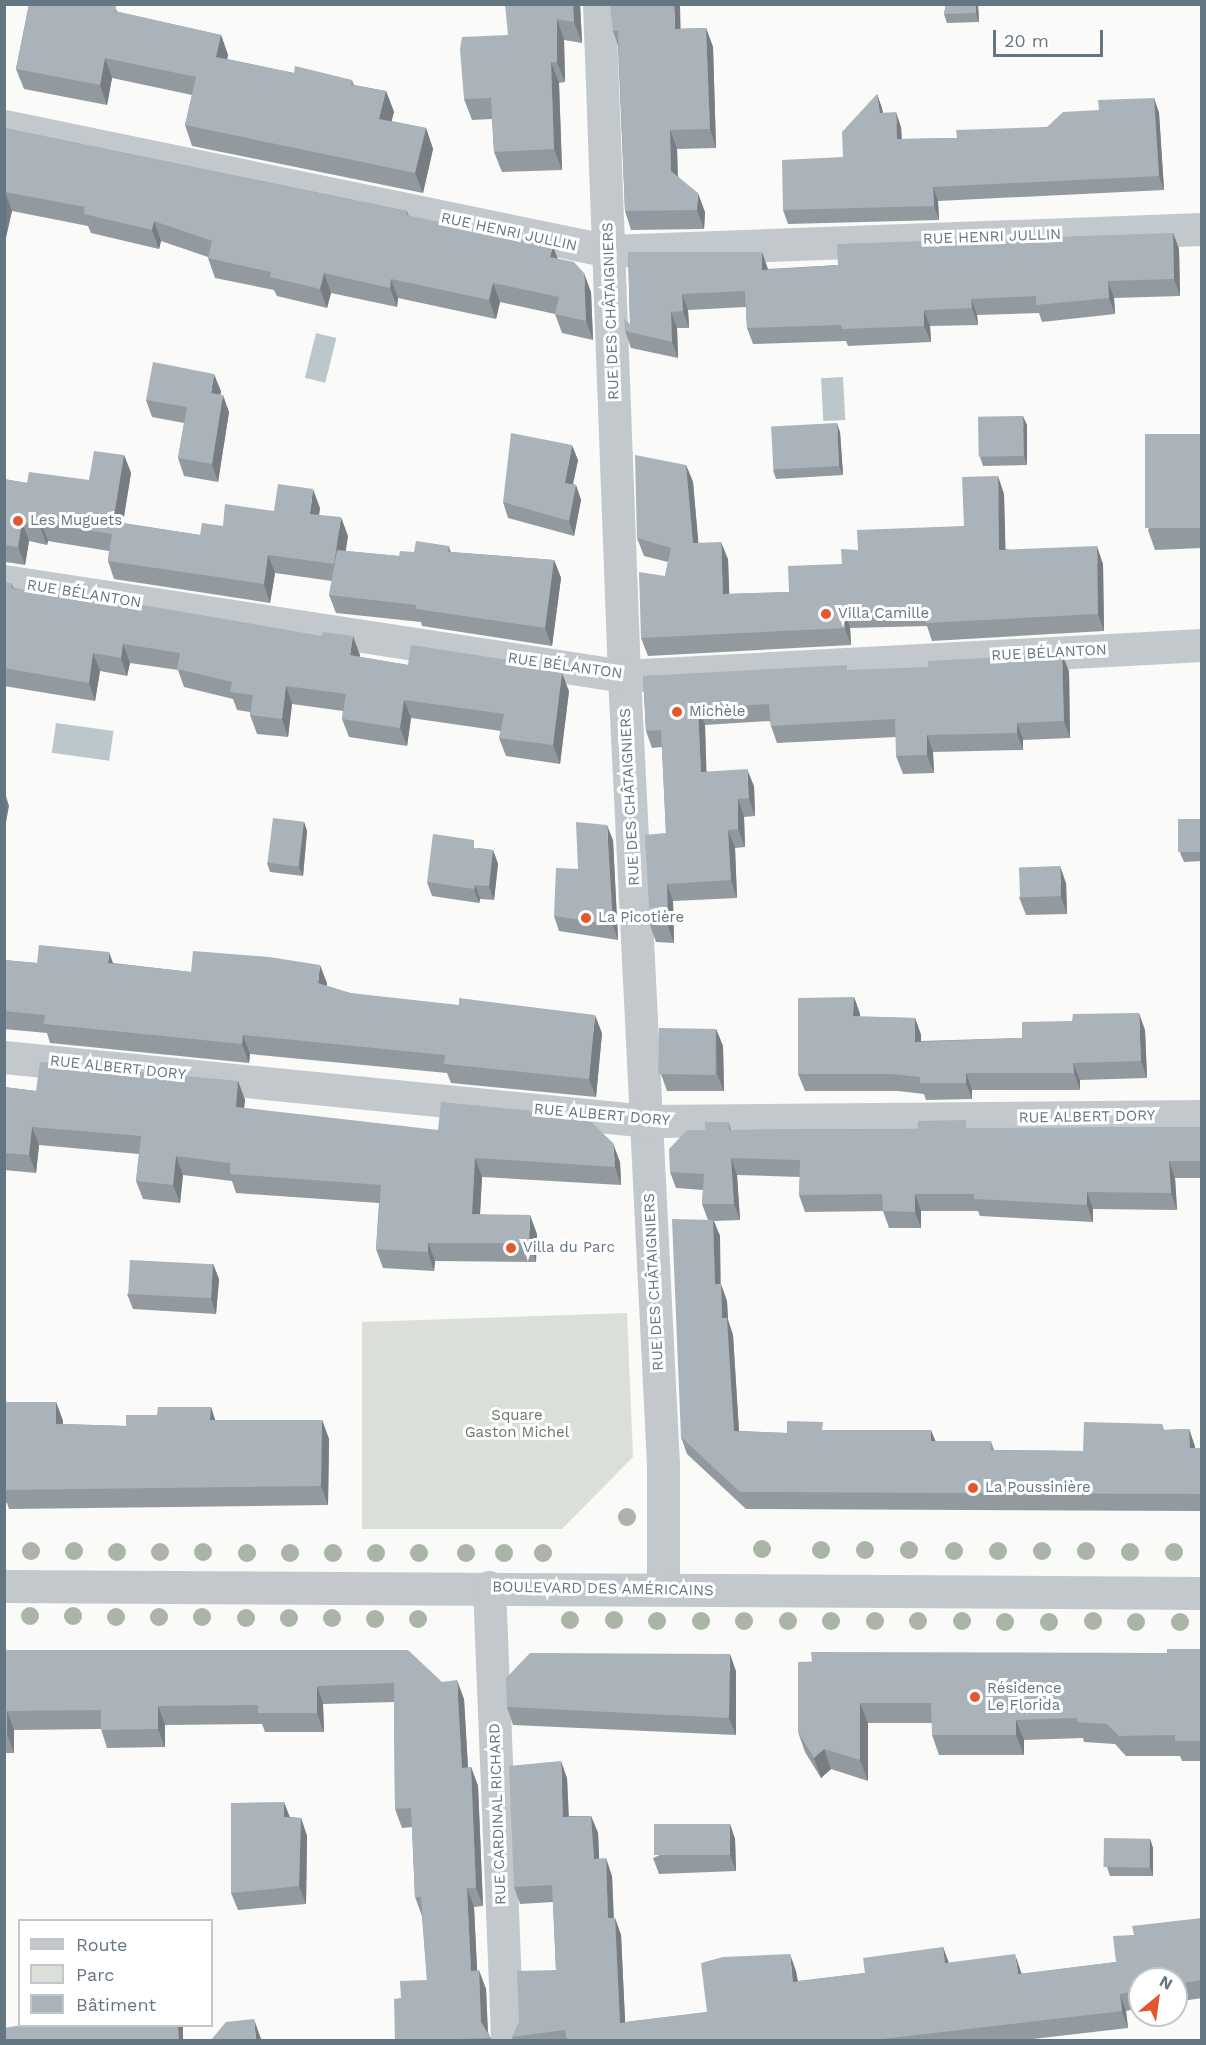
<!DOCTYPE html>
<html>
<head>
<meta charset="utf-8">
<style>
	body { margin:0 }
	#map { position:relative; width:1206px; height:2045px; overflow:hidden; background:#fafaf8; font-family:"Work Sans",sans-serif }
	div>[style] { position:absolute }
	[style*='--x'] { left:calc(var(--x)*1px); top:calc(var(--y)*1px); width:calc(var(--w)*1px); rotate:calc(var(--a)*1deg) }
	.green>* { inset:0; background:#dadfd7 }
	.water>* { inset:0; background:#bbc7cb; transform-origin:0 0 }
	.minor>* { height:33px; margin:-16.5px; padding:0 16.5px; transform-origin:16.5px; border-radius:16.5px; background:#c3c8cc }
	.trees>* { width:18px; height:18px; margin:-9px; border-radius:50%; background:#aab4a7 }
	.wall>* { inset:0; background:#929a9f }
	.shaded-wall>* { inset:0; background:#777d82; transform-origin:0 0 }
	.building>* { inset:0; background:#aab3b9; transform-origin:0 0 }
	.dots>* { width:16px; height:16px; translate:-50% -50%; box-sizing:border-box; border:3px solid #fff; border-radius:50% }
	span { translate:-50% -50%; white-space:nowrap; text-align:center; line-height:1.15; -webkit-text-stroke:6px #fff; paint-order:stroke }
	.street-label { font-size:15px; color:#657683 }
	.poi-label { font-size:15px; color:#657683 }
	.left { translate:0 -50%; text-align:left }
	.park-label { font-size:15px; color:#687a64 }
	.frame { position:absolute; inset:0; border:6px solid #657683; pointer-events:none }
	.legend { position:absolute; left:18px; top:1919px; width:195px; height:108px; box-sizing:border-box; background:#fff; border:2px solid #c1c8cd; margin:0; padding:8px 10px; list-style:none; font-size:18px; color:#657683 }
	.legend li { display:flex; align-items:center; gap:12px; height:30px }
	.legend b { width:30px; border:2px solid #c1c8cd }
	.north { position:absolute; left:1128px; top:1967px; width:60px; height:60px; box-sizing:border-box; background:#fff; border:2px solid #c1c8cd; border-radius:50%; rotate:29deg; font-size:16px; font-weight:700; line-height:24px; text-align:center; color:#657683 }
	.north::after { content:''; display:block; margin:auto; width:21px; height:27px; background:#e4572e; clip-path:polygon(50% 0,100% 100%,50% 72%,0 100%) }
	.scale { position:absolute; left:993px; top:30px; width:110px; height:27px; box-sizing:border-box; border:3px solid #657683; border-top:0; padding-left:8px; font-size:18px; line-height:21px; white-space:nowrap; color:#657683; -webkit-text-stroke:4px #fff; paint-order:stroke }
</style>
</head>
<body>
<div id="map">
	<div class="green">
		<div style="clip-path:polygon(627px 1313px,633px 1457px,562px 1529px,362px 1529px,362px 1322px)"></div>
	</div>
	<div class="water">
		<div style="left:316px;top:333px;width:21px;height:46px;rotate:14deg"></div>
		<div style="left:843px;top:377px;width:43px;height:22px;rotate:87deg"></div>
		<div style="left:56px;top:723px;width:58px;height:30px;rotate:8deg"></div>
	</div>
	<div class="minor">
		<div style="--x:599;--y:4;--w:672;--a:87.87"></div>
		<div style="--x:624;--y:676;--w:790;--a:87.17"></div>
		<div style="--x:663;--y:1465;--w:124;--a:90"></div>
		<div style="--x:4;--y:126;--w:618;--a:11.67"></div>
		<div style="--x:609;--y:251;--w:593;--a:-2.12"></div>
		<div style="--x:4;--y:581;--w:627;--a:8.71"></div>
		<div style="--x:624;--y:676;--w:579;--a:-3.07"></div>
		<div style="--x:4;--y:1057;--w:646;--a:5.68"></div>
		<div style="--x:647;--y:1121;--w:555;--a:-0.52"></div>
		<div style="--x:4;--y:1586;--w:1198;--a:0.33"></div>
		<div style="--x:489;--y:1587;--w:453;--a:87.7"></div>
	</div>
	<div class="trees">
		<div style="left:627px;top:1517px"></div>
		<div style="left:762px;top:1549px"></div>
		<div style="left:821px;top:1550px"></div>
		<div style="left:865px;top:1550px"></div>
		<div style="left:909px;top:1550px"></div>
		<div style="left:31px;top:1551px"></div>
		<div style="left:74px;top:1551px"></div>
		<div style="left:954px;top:1551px"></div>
		<div style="left:998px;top:1551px"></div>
		<div style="left:1042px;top:1551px"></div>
		<div style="left:1086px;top:1551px"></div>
		<div style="left:117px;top:1552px"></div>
		<div style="left:160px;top:1552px"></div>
		<div style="left:203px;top:1552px"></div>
		<div style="left:1130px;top:1552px"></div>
		<div style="left:1174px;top:1552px"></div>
		<div style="left:247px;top:1553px"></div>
		<div style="left:290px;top:1553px"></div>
		<div style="left:333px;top:1553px"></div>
		<div style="left:376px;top:1553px"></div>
		<div style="left:419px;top:1553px"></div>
		<div style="left:466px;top:1553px"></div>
		<div style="left:504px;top:1553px"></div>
		<div style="left:543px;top:1553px"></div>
		<div style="left:30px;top:1616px"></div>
		<div style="left:73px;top:1616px"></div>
		<div style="left:116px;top:1617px"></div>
		<div style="left:159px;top:1617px"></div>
		<div style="left:202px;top:1617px"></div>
		<div style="left:246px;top:1618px"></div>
		<div style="left:289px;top:1618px"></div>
		<div style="left:332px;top:1618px"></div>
		<div style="left:375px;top:1619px"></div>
		<div style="left:418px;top:1619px"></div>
		<div style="left:570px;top:1620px"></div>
		<div style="left:614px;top:1620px"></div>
		<div style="left:657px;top:1621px"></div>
		<div style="left:701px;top:1621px"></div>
		<div style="left:744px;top:1621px"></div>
		<div style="left:788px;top:1621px"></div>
		<div style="left:831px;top:1621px"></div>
		<div style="left:875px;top:1621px"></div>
		<div style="left:918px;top:1621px"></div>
		<div style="left:962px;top:1621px"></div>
		<div style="left:1093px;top:1621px"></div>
		<div style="left:1005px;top:1622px"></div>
		<div style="left:1049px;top:1622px"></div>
		<div style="left:1136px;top:1622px"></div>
		<div style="left:1180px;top:1622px"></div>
	</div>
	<div class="wall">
		<div style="clip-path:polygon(29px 4px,112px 4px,118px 12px,221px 35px,228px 55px,227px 59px,294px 73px,352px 80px,354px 85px,386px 91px,394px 112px,391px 121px,426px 128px,433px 149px,423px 193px,192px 146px,185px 125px,192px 95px,112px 78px,107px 105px,24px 89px,16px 69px)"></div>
		<div style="clip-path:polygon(580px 4px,582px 43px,564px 40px,565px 82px,559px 83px,562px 170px,502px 172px,494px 152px,492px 119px,472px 120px,464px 99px,508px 35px)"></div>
		<div style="clip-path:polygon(946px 4px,978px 4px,979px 22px,947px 23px,944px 14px)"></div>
		<div style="clip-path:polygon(706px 28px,713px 47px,716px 148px,677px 149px,678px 176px,705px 212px,704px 229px,631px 230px,625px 211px,618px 46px,613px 31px)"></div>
		<div style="clip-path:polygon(877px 94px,883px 113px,901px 127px,902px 139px,957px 138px,1047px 127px,1099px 110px,1154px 98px,1159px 113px,1164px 190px,938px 201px,939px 220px,788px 224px,783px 210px,843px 157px)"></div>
		<div style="clip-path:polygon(4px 128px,407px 211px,409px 216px,557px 259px,591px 292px,593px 340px,562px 333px,555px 314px,500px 302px,496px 319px,398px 298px,397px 307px,331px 293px,327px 308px,277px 296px,274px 290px,215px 278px,208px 258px,208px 257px,161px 241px,159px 249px,91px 233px,88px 226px,12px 211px,4px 246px)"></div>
		<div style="clip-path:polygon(1173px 233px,1179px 249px,1180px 296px,1114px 298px,1115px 314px,1042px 322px,1039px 313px,977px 315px,978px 325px,930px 326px,931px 342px,848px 346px,846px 341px,753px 344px,747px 328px,746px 307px,688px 310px,689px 328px,677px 328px,678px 358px,631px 348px,625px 331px,630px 324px,628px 252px,768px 269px,838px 265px)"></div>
		<div style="clip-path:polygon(221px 391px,220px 394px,229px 412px,218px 482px,184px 476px,178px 458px,184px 423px,152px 417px,146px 400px)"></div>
		<div style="clip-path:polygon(1027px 425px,1027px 465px,983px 466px,980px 457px)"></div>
		<div style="clip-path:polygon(840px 432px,843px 475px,776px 479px,773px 470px)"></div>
		<div style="clip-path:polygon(1202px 434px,1202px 548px,1155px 550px,1148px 530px)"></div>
		<div style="clip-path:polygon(124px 455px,131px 473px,123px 523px,200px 535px,223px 526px,274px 511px,320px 508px,319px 515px,348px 536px,345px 551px,399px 556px,449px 546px,451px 552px,554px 560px,561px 578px,552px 646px,422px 626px,421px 622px,336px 613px,329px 595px,332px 581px,275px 573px,270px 603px,114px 579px,108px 561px,109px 551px,48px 541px,47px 545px,29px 541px,25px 565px,6px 562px,4px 563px,4px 479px,27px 483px,89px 480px)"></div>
		<div style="clip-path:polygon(578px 460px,573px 484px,576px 485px,581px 500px,574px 536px,508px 518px,503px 502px)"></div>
		<div style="clip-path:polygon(686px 465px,693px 482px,698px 543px,728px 559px,729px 594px,789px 592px,842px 564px,858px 550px,964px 526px,1004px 494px,1005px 549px,1103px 564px,1104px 631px,932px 641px,927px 626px,850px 628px,851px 645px,648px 656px,641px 638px,665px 576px,668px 562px,644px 556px,637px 538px)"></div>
		<div style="clip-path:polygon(4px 582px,12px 584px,14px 588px,360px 655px,360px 657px,408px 665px,542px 669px,569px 691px,560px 764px,506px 756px,499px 738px,501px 731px,411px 718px,407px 746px,349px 737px,342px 719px,343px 711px,292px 704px,288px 737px,257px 734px,250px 715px,250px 712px,237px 710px,233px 699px,184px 687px,178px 670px,130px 663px,127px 676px,100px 671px,95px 701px,4px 686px)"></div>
		<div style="clip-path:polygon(848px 670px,1069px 671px,1070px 738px,1023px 740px,1023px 750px,933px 752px,934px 773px,903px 774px,896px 756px,896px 737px,777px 743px,771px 726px,770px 721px,705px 725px,706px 771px,754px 786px,755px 816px,744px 817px,745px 847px,735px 848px,737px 898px,673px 901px,674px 943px,656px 942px,650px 925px,666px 833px,662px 747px,652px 748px,646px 731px,643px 676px)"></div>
		<div style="clip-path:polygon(1202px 819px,1202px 861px,1184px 862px,1180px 853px)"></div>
		<div style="clip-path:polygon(304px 822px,307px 831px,303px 876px,270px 872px,267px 863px)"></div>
		<div style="clip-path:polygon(613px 840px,618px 940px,559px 931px,554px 916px,578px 869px)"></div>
		<div style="clip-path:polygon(478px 848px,493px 850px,498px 864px,494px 900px,480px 899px,479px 903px,432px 896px,427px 882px)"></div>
		<div style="clip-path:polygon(1066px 883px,1067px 914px,1026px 915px,1019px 897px)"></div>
		<div style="clip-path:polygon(4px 960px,37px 963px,113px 963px,191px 972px,327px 983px,327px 986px,350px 993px,602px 1033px,596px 1097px,451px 1083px,447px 1073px,250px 1054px,249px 1063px,50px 1043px,47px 1033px,4px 1029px)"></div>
		<div style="clip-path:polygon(854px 997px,860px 1014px,860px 1017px,915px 1018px,921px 1035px,921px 1041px,1022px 1038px,1145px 1030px,1147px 1078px,1080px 1080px,1080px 1090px,972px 1090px,972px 1099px,926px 1100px,924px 1094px,898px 1091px,805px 1091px,798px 1074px)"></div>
		<div style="clip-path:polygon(716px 1029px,723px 1046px,724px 1091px,667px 1091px,661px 1074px)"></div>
		<div style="clip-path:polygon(238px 1081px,245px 1100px,244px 1108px,620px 1162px,621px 1185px,482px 1177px,480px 1214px,537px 1234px,536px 1262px,435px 1261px,434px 1271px,383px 1268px,376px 1249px,379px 1203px,236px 1193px,232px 1181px,183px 1175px,180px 1203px,143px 1199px,136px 1181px,139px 1154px,39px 1145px,36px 1173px,4px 1170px,4px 1087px,36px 1091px)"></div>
		<div style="clip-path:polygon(729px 1122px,731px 1130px,1202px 1127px,1202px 1178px,1175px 1178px,1177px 1210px,1093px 1209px,1093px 1222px,980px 1216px,978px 1211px,921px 1211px,921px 1228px,889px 1228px,883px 1211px,805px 1212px,799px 1195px,800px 1177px,737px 1175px,740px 1220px,714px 1221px,720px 1236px,720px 1284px,727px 1301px,728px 1320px,733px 1335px,739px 1431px,787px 1433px,825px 1430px,935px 1441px,991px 1441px,994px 1450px,1083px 1451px,1162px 1424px,1164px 1430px,1189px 1429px,1195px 1448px,1202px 1448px,1202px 1511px,746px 1509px,687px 1454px,681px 1437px,708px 1220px,702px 1204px,703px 1190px,676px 1188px,670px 1172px)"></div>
		<div style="clip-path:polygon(213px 1264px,219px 1279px,216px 1314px,133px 1309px,127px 1294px)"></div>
		<div style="clip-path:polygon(4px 1402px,56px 1402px,63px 1421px,63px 1424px,126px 1426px,157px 1415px,211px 1407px,215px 1420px,322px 1420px,329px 1439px,328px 1505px,9px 1509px,7px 1503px,4px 1503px)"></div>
		<div style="clip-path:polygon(1202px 1649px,1202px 1761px,1182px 1761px,1180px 1756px,1126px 1756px,1115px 1744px,1084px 1742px,1083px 1738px,1024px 1740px,1024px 1755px,939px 1755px,932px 1735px,932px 1723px,868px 1723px,868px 1781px,831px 1769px,821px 1778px,805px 1752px,798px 1732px,798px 1662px,1167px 1653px)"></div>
		<div style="clip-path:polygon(4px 1650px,442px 1682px,464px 1699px,468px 1767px,471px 1767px,478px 1786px,483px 1906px,474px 1907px,477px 1970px,486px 1989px,488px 2032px,492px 2040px,395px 2040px,401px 1998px,427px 1980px,422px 1916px,415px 1897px,412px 1827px,402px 1828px,395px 1809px,394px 1702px,323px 1704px,324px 1732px,265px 1732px,262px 1724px,165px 1725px,165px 1747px,107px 1748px,101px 1729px,14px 1730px,14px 1753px,4px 1753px)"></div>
		<div style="clip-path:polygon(736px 1671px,736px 1735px,513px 1725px,507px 1707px)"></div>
		<div style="clip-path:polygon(567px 1778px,569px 1816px,591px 1816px,598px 1833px,599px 1859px,612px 1876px,614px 1918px,615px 1918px,621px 1935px,625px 2022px,707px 2012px,796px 1971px,798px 1981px,865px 1973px,943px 1947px,949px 1963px,1021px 1972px,1022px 1974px,1116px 1962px,1134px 1935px,1202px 1918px,1202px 1998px,1176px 2002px,1176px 1979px,1140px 1979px,1140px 2008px,1126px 2011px,1128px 2028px,1024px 2040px,513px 2040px,512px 2037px,556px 1970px,553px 1902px,520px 1904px,514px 1887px)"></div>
		<div style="clip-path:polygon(290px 1817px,301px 1818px,307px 1836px,306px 1904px,238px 1910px,231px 1893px)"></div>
		<div style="clip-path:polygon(730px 1824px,735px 1839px,736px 1871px,659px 1874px,653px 1858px)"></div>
		<div style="clip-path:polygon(1150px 1839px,1153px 1848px,1153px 1876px,1110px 1876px,1107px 1867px)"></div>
	</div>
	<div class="shaded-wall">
		<div style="clip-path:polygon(573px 4px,580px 4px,582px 43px,574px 22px)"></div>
		<div style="clip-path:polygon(674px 4px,680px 4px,681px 48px,675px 29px)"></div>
		<div style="clip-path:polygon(976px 4px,978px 4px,979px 22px,976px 13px)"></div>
		<div style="clip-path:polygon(557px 19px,564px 40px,565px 82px,557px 62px)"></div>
		<div style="clip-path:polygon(706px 28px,713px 47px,716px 148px,710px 129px)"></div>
		<div style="clip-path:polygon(221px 35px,228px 55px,223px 77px,216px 57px)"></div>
		<div style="clip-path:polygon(105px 58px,112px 78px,107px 105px,100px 85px)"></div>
		<div style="clip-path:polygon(551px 62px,559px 83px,562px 170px,554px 149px)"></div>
		<div style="clip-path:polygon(386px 91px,394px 112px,387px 139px,379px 119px)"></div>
		<div style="clip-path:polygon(877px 94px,882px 108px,885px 127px,880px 113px)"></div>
		<div style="clip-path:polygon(1154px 98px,1159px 113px,1164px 190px,1159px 176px)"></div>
		<div style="clip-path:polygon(896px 112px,901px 127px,902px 153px,897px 139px)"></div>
		<div style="clip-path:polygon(426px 128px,433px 149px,423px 193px,415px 173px)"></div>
		<div style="clip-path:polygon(670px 130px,677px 149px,678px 190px,671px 171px)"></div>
		<div style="clip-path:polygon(933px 187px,938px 201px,939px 220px,934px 206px)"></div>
		<div style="clip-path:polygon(5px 192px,12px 211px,4px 246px,4px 195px)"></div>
		<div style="clip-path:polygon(698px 193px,705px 212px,704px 229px,697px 210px)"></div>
		<div style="clip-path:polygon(154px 221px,161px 241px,159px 249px,152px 230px)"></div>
		<div style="clip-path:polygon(1173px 233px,1179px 249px,1180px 296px,1174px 279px)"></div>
		<div style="clip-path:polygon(553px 246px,560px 265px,550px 257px)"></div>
		<div style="clip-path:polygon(762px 252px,768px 269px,768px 286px,762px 270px)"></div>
		<div style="clip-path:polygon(324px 273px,331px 293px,327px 308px,320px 289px)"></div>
		<div style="clip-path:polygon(584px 273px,591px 292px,593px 340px,586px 321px)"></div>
		<div style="clip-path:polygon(391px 279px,398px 298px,397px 307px,390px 288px)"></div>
		<div style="clip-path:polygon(1108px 281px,1114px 298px,1115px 314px,1109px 298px)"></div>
		<div style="clip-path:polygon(493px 283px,500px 302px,496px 319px,489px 300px)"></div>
		<div style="clip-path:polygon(682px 294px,688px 310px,689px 328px,683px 311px)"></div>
		<div style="clip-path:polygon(971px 299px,977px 315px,978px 325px,972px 308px)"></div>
		<div style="clip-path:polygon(924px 310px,930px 326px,931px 342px,924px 326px)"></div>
		<div style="clip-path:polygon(671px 312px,677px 328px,678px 358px,672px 342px)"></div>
		<div style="clip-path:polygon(214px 374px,221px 391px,218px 411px,211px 393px)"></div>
		<div style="clip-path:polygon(223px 395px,229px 412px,218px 482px,212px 464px)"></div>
		<div style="clip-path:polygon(1023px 416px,1027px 425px,1027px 465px,1024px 456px)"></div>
		<div style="clip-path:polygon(837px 423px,840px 432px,843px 475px,839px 466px)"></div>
		<div style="clip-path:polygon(572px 445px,578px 460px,570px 498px,565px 483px)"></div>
		<div style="clip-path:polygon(124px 455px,131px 473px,120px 540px,113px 522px)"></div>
		<div style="clip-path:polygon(686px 465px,693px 482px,700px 560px,693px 543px)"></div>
		<div style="clip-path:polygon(998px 476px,1004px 494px,1006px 567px,999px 550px)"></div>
		<div style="clip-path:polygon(576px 485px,581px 500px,574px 536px,569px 521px)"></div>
		<div style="clip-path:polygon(313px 489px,320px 508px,316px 532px,310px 514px)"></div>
		<div style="clip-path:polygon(341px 517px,348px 536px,341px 583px,334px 564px)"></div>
		<div style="clip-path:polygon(22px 522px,29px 541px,25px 565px,18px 547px)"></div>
		<div style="clip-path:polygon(41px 523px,48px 541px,47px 545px,40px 526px)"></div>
		<div style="clip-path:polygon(721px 542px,728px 559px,730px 612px,723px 594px)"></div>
		<div style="clip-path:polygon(1097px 546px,1103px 564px,1104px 631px,1098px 614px)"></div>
		<div style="clip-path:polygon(268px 555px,275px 573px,270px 603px,264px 584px)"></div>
		<div style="clip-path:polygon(554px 560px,561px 578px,552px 646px,545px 628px)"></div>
		<div style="clip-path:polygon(844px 611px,850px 628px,851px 645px,845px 628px)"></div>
		<div style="clip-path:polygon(353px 636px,360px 655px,357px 674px,350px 655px)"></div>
		<div style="clip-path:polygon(123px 644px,130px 663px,127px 676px,121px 658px)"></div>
		<div style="clip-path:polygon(93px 653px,100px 671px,95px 701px,89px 683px)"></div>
		<div style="clip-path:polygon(1062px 654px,1069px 671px,1070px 738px,1064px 721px)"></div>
		<div style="clip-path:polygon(562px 673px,569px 691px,560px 764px,553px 745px)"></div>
		<div style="clip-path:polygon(286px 686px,292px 704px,288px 737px,282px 719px)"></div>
		<div style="clip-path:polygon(404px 700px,411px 718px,407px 746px,400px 728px)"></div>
		<div style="clip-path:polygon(698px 708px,705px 725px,707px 789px,701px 772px)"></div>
		<div style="clip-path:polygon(1017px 723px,1023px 740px,1023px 750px,1017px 733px)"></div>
		<div style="clip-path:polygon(927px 735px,933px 752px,934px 773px,927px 755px)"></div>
		<div style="clip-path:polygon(747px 769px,754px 786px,755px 816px,749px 798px)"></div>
		<div style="clip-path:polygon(5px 793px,9px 806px,4px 833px)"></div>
		<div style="clip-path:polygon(738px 799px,744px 817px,745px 847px,738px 829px)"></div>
		<div style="clip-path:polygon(304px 822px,307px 831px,303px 876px,299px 867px)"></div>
		<div style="clip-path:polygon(607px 825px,613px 840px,618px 940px,613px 925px)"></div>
		<div style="clip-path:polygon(728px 830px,735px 848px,737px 898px,731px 880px)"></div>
		<div style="clip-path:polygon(493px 850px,498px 864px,494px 900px,489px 886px)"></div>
		<div style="clip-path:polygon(1060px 866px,1066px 883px,1067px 914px,1061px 896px)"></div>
		<div style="clip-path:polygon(667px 884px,673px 901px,674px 943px,668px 926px)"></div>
		<div style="clip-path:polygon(475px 885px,480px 899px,479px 903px,474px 889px)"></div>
		<div style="clip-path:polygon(109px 952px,116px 971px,108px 963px)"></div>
		<div style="clip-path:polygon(320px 965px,327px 983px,325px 1002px,318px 983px)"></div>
		<div style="clip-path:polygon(854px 997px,860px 1014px,860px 1033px,853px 1016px)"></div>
		<div style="clip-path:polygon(1139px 1013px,1145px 1030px,1147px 1078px,1141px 1061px)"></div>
		<div style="clip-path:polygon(595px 1015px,602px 1033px,596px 1097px,589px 1079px)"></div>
		<div style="clip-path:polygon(915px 1018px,921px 1035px,921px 1059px,915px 1042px)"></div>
		<div style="clip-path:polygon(716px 1029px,723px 1046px,724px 1091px,717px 1074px)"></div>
		<div style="clip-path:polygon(243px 1035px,250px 1054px,249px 1063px,242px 1044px)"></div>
		<div style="clip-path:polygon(1073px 1063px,1080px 1080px,1080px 1090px,1074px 1073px)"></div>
		<div style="clip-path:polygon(966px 1073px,972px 1090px,972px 1099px,966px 1083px)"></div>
		<div style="clip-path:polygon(238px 1081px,245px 1100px,242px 1125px,236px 1107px)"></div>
		<div style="clip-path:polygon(32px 1127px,39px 1145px,36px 1173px,29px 1155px)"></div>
		<div style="clip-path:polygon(613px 1143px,620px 1162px,621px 1185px,615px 1167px)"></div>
		<div style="clip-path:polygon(176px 1156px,183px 1175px,180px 1203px,173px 1185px)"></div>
		<div style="clip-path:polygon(475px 1158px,482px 1177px,479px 1232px,472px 1214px)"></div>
		<div style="clip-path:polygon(731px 1158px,737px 1175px,740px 1220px,734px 1204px)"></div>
		<div style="clip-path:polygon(1169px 1161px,1175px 1178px,1177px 1210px,1171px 1193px)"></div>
		<div style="clip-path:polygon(1087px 1192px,1093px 1209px,1093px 1222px,1087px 1205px)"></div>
		<div style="clip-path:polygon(915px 1194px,921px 1211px,921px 1228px,915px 1212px)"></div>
		<div style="clip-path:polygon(530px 1215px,537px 1234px,536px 1262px,529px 1243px)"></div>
		<div style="clip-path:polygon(713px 1220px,720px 1236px,721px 1301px,715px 1284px)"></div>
		<div style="clip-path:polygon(428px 1243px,435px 1261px,434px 1271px,428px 1252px)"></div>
		<div style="clip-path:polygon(213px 1264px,219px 1279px,216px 1314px,211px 1299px)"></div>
		<div style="clip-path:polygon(721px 1284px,727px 1301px,728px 1320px,733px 1335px,740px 1448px,734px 1431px,722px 1318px)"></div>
		<div style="clip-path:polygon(56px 1402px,63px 1421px,63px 1443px,56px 1424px)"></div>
		<div style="clip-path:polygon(211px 1407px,217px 1426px,210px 1420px)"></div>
		<div style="clip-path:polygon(322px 1420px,329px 1439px,328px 1505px,321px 1486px)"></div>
		<div style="clip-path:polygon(1189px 1429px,1195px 1446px,1196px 1465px,1190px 1448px)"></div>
		<div style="clip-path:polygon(931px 1430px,938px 1447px,931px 1441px)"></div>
		<div style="clip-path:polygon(730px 1654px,736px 1671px,736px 1735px,729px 1718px)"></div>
		<div style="clip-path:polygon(457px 1680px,464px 1699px,469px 1787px,462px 1768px)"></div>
		<div style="clip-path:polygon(317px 1686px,323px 1704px,324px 1732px,317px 1713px)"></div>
		<div style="clip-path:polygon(860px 1703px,868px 1723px,868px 1781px,860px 1760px)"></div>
		<div style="clip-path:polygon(158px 1706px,165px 1725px,165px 1747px,158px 1729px)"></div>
		<div style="clip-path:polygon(7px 1711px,14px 1730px,14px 1753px,7px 1734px)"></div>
		<div style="clip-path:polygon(1016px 1720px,1024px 1740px,1024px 1755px,1016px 1735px)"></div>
		<div style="clip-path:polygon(824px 1749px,831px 1769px,821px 1778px,814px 1758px)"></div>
		<div style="clip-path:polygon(561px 1761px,567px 1778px,569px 1834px,563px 1817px)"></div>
		<div style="clip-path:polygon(471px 1767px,478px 1786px,483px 1906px,476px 1888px)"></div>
		<div style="clip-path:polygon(284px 1802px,291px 1820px,284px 1817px)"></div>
		<div style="clip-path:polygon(591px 1816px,598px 1833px,600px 1876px,594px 1859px)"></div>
		<div style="clip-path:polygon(301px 1818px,307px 1836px,306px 1904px,299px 1886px)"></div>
		<div style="clip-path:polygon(730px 1824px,735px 1839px,736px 1871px,730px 1855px)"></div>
		<div style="clip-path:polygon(1150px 1839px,1153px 1848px,1153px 1876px,1150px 1867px)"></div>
		<div style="clip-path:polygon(606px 1858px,612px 1876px,614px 1935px,608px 1918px)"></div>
		<div style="clip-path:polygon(467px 1888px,474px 1907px,478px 1989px,471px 1971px)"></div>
		<div style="clip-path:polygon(615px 1918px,621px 1935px,626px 2040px,620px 2023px)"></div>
		<div style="clip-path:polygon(943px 1947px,949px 1964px,945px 1963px)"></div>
		<div style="clip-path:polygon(790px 1954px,796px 1971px,800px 1999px,793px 1982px)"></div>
		<div style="clip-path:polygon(1015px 1954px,1021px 1972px,1024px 1991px,1018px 1974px)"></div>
		<div style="clip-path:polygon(479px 1970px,486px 1989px,488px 2038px,481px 2022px)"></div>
		<div style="clip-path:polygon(1120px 1994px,1126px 2011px,1128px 2028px,1122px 2011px)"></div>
		<div style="clip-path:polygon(254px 2019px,261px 2039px,261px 2040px,256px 2040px)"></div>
		<div style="left:178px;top:2025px;width:5px;height:15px"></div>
	</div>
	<div class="building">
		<div style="clip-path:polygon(29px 4px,108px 4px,116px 6px,115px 11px,221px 35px,216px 57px,294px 73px,295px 66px,352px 80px,351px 85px,386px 91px,379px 119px,426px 128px,415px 173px,185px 125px,196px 77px,105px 58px,100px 85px,16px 69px)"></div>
		<div style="clip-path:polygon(505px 4px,573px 4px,574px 22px,557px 19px,557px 62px,551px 62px,554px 149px,494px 152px,491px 98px,464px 99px,460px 49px,462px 37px,508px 35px)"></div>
		<div style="clip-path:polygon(610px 4px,674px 4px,675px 29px,706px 28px,710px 129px,670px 130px,671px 171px,698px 193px,697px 210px,625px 211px,618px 31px,613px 31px)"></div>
		<div style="clip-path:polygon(946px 4px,976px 4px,976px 13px,944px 14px)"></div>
		<div style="clip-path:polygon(877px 94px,880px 113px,896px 112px,897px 139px,957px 138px,956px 130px,1047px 127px,1063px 112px,1099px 110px,1098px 100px,1154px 98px,1159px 176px,933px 187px,934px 206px,783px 210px,782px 160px,843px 157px,842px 132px)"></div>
		<div style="clip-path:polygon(4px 128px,407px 211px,406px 215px,553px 246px,550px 257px,574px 262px,584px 273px,586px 321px,555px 314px,559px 297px,493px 283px,489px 300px,391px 279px,390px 288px,324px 273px,320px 289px,270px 277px,271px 272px,208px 258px,212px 241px,154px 221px,152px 230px,84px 214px,85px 207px,5px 192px,4px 195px)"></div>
		<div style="clip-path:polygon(1173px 233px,1174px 279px,1108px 281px,1109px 298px,1036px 305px,1036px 296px,971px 299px,972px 308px,924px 310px,924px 326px,842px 329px,841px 325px,747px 328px,745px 291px,682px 294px,683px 311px,671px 312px,672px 342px,625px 331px,624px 318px,630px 324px,628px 252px,762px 252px,762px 270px,838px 265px,837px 244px)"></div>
		<div style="clip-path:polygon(153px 362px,214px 374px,211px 393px,223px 395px,212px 464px,178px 458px,187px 407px,146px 400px)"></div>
		<div style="left:1023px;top:416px;width:40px;height:45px;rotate:89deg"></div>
		<div style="left:837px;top:423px;width:43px;height:66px;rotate:87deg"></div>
		<div style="clip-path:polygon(511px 433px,572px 445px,565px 483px,576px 485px,569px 521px,503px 502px)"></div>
		<div style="left:1202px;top:434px;width:94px;height:57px;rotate:90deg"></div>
		<div style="clip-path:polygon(94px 451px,124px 455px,113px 522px,200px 535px,202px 523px,223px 526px,225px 504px,274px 511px,278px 484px,313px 489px,310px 514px,341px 517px,334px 564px,268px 555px,264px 584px,108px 561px,112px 534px,41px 523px,40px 526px,22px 522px,18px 547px,4px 545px,4px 479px,27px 483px,29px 472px,89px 480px)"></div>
		<div style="clip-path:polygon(635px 455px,686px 465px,693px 543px,721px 542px,723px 594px,789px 592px,788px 566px,842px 564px,841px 549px,858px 550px,857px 530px,964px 526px,962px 477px,998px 476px,999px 550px,1097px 546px,1098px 614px,926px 623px,925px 608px,844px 611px,845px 628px,641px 638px,639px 572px,665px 576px,671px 548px,637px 538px)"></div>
		<div style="clip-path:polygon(416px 541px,449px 546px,448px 552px,554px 560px,545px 628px,416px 609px,416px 605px,329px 595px,337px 550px,399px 556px,400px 551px,414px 552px)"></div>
		<div style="clip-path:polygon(4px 582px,12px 584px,11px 588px,102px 601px,102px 598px,322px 636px,323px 632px,353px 636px,350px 655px,408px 665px,411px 645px,540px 665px,540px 668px,562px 673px,553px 745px,499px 738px,504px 714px,404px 700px,400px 728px,342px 719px,346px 694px,286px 686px,282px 719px,250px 715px,253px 695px,230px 692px,232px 682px,177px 669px,180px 653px,123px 644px,121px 658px,93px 653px,89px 683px,4px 668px)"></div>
		<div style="clip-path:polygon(1062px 654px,1064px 721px,1017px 723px,1017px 733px,927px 735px,927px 755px,896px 756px,895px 719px,771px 726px,769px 704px,698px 708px,701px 772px,747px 769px,749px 798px,738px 799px,738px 829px,728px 830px,731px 880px,667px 884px,668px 926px,650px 925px,645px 835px,666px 833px,661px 730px,646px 731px,643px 676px,847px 665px,847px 670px,928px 667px,928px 661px)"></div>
		<div style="left:273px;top:818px;width:31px;height:45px;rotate:7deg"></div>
		<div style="left:1202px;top:819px;width:33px;height:24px;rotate:90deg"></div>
		<div style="clip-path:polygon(576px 822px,607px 825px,613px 925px,554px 916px,556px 868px,578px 869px)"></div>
		<div style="clip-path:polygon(433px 834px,474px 840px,474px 848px,493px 850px,489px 886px,475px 885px,474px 889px,427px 882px)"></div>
		<div style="left:1060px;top:866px;width:30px;height:41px;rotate:88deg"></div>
		<div style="clip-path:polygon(39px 945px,109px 952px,108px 963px,191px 972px,193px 951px,269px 957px,320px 965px,318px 983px,350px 993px,459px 1005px,459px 998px,595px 1015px,589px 1079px,444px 1064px,445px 1055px,243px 1035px,242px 1044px,44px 1024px,45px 1015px,4px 1011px,4px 960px,37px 963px)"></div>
		<div style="clip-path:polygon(854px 997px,853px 1016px,915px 1018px,915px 1042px,1022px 1038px,1022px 1022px,1072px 1021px,1073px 1014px,1139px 1013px,1141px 1061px,1073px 1063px,1074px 1073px,966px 1073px,966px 1083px,920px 1083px,920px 1077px,892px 1074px,798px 1074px,798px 998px)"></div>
		<div style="left:659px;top:1028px;width:57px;height:46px;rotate:1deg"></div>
		<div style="clip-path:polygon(40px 1062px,238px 1081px,236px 1107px,438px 1130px,441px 1102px,585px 1116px,613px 1143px,615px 1167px,475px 1158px,472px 1214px,530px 1215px,529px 1243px,428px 1243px,428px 1252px,376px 1249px,381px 1185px,230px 1174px,230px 1163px,176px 1156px,173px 1185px,136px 1181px,141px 1136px,32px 1127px,29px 1155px,4px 1153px,4px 1087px,36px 1091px)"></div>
		<div style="clip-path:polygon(966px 1120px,966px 1128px,1202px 1127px,1202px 1161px,1169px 1161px,1171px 1193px,1087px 1192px,1087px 1205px,974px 1199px,974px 1194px,915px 1194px,915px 1212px,883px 1211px,882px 1194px,799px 1195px,800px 1160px,731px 1158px,734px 1204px,702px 1204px,704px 1174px,670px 1172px,669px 1149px,687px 1130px,705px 1130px,705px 1122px,729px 1122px,729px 1130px,918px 1129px,918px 1121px)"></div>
		<div style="clip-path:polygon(672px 1219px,713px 1220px,715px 1284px,721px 1284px,722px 1318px,727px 1318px,734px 1431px,787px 1433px,787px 1421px,823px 1422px,822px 1430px,931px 1430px,931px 1441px,991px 1441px,991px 1450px,1083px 1451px,1084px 1422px,1162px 1424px,1163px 1430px,1189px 1429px,1190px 1448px,1202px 1448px,1202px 1494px,740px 1492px,681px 1437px)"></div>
		<div style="left:130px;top:1260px;width:83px;height:34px;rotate:3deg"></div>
		<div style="clip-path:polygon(4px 1402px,56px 1402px,56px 1424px,126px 1426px,126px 1415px,157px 1415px,158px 1407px,211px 1407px,210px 1420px,322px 1420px,321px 1486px,4px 1490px)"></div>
		<div style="clip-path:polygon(1167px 1649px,1202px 1649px,1202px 1741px,1175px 1741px,1175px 1735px,1119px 1736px,1107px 1724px,1077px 1722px,1077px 1718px,1016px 1720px,1016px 1735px,932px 1735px,931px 1703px,860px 1703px,860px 1760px,824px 1749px,814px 1758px,798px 1732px,798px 1662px,812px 1662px,811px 1652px,1167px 1653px)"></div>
		<div style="clip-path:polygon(4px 1650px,408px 1650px,442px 1682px,457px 1680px,462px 1768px,471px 1767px,476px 1888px,467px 1888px,471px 1971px,479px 1970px,481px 2022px,491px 2038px,433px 2040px,395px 2040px,394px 1999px,401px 1998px,400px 1981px,427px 1980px,421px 1897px,415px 1897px,411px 1808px,395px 1809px,394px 1683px,317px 1686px,317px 1713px,258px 1713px,258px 1705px,158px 1706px,158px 1729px,101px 1730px,101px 1710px,7px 1711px,7px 1734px,4px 1734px)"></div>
		<div style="clip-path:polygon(530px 1653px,730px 1654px,729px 1718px,507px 1707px,506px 1678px)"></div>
		<div style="clip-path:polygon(561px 1761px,563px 1817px,591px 1816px,594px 1859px,606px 1858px,608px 1918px,615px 1918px,620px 2023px,707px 2012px,701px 1963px,723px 1957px,790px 1954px,793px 1982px,865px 1973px,863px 1958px,943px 1947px,945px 1963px,1015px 1954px,1018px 1974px,1116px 1962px,1113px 1936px,1134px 1935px,1132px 1926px,1202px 1918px,1202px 1980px,1176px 1984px,1176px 1979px,1140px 1979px,1140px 1990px,1120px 1994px,1122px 2011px,874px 2040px,567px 2040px,565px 2030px,512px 2037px,519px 2022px,517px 1971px,556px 1970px,552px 1885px,514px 1887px,509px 1766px)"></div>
		<div style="clip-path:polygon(284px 1802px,284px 1817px,301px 1818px,299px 1886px,231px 1893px,231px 1803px)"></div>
		<div style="left:730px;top:1824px;width:31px;height:76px;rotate:90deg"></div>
		<div style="left:1104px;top:1838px;width:46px;height:29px;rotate:1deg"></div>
		<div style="clip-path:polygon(254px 2019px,256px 2040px,211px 2040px,226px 2022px)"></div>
		<div style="clip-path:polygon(22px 2025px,178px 2025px,179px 2040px,4px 2040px,4px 2028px)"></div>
	</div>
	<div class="dots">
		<div style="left:18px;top:521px;background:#e4572e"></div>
		<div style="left:826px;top:614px;background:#e4572e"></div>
		<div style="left:677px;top:712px;background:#e4572e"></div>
		<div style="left:586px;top:918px;background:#e4572e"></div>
		<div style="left:511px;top:1248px;background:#e4572e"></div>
		<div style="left:973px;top:1488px;background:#e4572e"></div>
		<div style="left:975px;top:1697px;background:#e4572e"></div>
	</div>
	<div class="street-label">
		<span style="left:509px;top:232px;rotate:12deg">RUE HENRI JULLIN</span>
		<span style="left:992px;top:237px;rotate:-2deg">RUE HENRI JULLIN</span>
		<span style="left:611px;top:311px;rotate:-92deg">RUE DES CHÂTAIGNIERS</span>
		<span style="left:84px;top:594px;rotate:9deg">RUE BÉLANTON</span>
		<span style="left:1049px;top:653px;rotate:-3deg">RUE BÉLANTON</span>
		<span style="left:565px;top:666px;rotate:8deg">RUE BÉLANTON</span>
		<span style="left:630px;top:797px;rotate:-93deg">RUE DES CHÂTAIGNIERS</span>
		<span style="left:118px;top:1068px;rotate:6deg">RUE ALBERT DORY</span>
		<span style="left:602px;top:1115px;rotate:5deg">RUE ALBERT DORY</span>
		<span style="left:1087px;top:1117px;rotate:-1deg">RUE ALBERT DORY</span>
		<span style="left:654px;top:1282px;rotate:-93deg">RUE DES CHÂTAIGNIERS</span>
		<span style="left:603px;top:1589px;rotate:1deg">BOULEVARD DES AMÉRICAINS</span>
		<span style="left:498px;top:1814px;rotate:-92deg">RUE CARDINAL RICHARD</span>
	</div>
	<div class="poi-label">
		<span class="left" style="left:30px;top:521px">Les Muguets</span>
		<span class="left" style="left:838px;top:614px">Villa Camille</span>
		<span class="left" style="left:689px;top:712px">Michèle</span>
		<span class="left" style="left:598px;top:918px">La Picotière</span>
		<span class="left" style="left:523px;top:1248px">Villa du Parc</span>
		<span class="left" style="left:985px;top:1488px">La Poussinière</span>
		<span class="left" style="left:987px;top:1697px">Résidence<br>Le Florida</span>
	</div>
	<div class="park-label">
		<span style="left:517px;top:1424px">Square<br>Gaston Michel</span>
	</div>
	<div class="frame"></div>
	<ul class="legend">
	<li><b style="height:8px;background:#c3c8cc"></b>Route</li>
	<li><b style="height:16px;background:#dadfd7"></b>Parc</li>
	<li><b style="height:16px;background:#aab3b9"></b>Bâtiment</li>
	</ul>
	<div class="north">N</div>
	<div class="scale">20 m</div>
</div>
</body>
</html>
